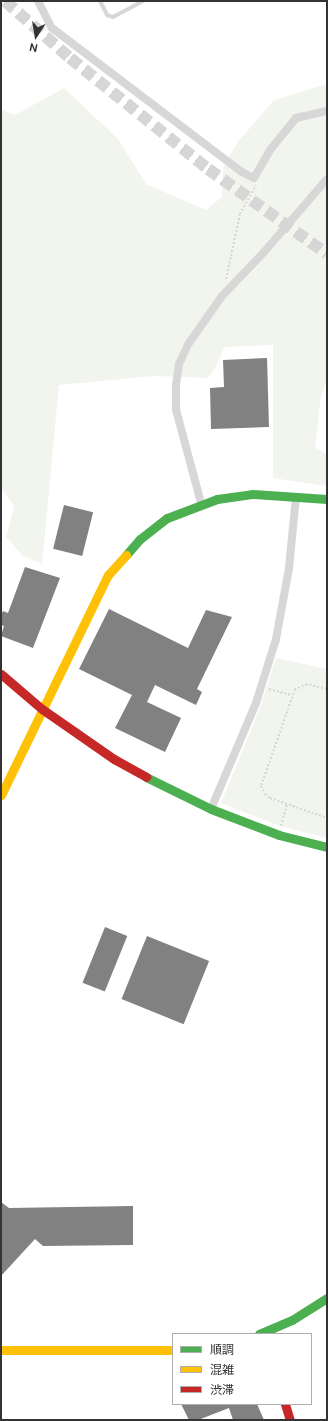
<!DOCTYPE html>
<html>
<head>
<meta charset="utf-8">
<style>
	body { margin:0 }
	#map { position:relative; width:328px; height:1421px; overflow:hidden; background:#fff; font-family:"DM Sans","Noto Sans JP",sans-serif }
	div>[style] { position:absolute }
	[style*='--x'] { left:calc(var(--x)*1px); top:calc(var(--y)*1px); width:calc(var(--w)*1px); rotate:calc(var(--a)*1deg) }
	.green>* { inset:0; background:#f1f5ed }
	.building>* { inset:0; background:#818181; transform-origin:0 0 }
	.primary-tunnel>* { height:12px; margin-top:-6px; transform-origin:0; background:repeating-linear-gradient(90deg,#d6d6d6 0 12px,transparent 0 18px) }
	.path>* { height:2px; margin-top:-1px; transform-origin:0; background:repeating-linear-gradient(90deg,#d6d6d6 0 2px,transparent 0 4px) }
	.lane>* { height:4px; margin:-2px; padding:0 2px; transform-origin:2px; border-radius:2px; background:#d7d7d7 }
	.street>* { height:8px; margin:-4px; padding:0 4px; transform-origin:4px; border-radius:4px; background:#d7d7d7 }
	.fast>* { height:9px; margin:-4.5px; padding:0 4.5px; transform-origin:4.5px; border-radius:4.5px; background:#4caf50 }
	.slow>* { height:9px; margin:-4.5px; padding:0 4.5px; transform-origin:4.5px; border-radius:4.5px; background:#ffc107 }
	.jam>* { height:9px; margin:-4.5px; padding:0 4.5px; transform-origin:4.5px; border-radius:4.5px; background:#c62828 }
	span { translate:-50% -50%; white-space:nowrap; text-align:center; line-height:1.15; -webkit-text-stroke:4px #fff; paint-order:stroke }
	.frame { position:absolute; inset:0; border:2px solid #333; pointer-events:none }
	.legend { position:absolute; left:172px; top:1333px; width:140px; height:72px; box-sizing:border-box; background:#fff; border:1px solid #adadad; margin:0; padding:5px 7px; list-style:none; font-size:12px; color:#333 }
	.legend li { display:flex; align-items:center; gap:8px; height:20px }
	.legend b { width:20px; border:1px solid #adadad }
	.north { position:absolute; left:16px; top:16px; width:40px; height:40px; -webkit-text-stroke:3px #fff; paint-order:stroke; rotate:192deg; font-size:11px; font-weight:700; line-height:16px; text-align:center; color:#333 }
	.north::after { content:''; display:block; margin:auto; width:14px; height:18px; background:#333; clip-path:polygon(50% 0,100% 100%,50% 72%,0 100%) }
</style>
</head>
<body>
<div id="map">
	<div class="green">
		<div style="clip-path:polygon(327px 84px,327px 380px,321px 396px,315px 448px,327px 454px,327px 486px,273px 478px,273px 345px,224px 347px,216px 367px,208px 378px,154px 376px,59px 385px,42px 564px,23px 556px,6px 537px,14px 507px,5px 492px,1px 491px,1px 110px,15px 115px,64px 88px,118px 139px,146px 184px,206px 210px,222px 197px,223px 168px,237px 143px,274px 100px)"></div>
		<div style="clip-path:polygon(276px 658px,327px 669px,327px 838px,280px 826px,221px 803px,260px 708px)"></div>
	</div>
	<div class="building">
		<div style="clip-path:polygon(267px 358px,269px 427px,211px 429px,210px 388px,224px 387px,223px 360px)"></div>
		<div style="left:64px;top:505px;width:30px;height:45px;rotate:14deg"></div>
		<div style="clip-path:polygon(25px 567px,60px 578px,33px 648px,1px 636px,4px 626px,1px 625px,1px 615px,3px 611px,8px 613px)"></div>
		<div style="clip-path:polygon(109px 609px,188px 648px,206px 610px,232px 617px,197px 689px,202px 692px,196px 705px,155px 685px,147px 702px,181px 718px,165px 752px,115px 728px,132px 695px,79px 669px)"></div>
		<div style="left:105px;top:927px;width:24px;height:60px;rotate:22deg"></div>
		<div style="left:147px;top:936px;width:67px;height:68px;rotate:22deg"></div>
		<div style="clip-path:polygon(1px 1202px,9px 1208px,133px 1206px,133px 1245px,43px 1246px,35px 1239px,1px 1276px)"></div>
		<div style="clip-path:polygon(181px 1404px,257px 1404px,264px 1420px,233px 1420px,229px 1408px,198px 1420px,189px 1420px)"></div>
	</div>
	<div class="primary-tunnel">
		<div style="--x:5;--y:1;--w:86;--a:41.2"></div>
		<div style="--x:70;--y:58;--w:177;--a:38.8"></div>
		<div style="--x:208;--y:169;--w:146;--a:35.5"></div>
	</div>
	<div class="path">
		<div style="--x:226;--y:279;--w:66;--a:-77.8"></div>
		<div style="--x:240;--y:214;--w:33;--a:-61"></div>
		<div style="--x:269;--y:689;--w:23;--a:15"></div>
		<div style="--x:327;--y:689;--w:21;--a:-166"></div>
		<div style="--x:307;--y:684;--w:13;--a:157"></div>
		<div style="--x:295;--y:689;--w:103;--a:109.3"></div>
		<div style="--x:261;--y:786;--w:9;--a:63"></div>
		<div style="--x:265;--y:794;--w:6;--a:39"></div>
		<div style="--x:270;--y:798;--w:60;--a:19.3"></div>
		<div style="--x:281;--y:826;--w:23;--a:-75"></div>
	</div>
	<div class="lane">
		<div style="--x:100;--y:1;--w:16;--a:63"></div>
		<div style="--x:107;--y:15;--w:6;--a:18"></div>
		<div style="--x:113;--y:17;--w:34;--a:-28"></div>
	</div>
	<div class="street">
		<div style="--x:38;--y:1;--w:30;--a:63"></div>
		<div style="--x:52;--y:28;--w:238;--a:37.2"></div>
		<div style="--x:242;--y:172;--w:13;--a:27"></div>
		<div style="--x:254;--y:178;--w:32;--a:-60"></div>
		<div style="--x:270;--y:150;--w:41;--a:-50.9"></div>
		<div style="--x:296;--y:118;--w:32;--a:-13"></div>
		<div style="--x:201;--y:503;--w:96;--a:-105"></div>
		<div style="--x:176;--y:410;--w:25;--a:-90"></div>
		<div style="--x:176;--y:385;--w:21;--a:-82"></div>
		<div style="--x:179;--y:364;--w:23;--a:-65"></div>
		<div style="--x:189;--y:343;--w:57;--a:-54.9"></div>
		<div style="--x:222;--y:296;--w:61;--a:-46.3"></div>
		<div style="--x:264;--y:252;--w:96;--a:-49.2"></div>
		<div style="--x:211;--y:809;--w:115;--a:-67"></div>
		<div style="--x:256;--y:703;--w:67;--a:-72.6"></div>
		<div style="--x:276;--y:639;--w:72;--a:-79.6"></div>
		<div style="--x:289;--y:568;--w:71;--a:-84.4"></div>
	</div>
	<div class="fast">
		<div style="--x:126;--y:555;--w:21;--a:-49"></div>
		<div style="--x:140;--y:539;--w:34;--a:-38"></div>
		<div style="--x:167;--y:518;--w:53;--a:-20.8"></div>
		<div style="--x:217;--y:499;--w:35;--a:-8"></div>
		<div style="--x:252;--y:494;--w:75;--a:3.8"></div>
		<div style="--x:146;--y:777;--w:72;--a:26.2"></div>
		<div style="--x:211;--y:809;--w:73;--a:20.9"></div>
		<div style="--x:279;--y:835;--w:49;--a:14"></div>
		<div style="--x:259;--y:1334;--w:36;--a:-23"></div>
		<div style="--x:292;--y:1320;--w:41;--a:-32.2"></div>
	</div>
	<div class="slow">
		<div style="--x:1;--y:795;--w:245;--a:-64.1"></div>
		<div style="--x:108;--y:575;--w:27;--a:-48"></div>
		<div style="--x:1;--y:1350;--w:172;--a:0"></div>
	</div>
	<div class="jam">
		<div style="--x:1;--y:674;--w:54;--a:40.5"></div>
		<div style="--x:42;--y:709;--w:88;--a:34.8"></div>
		<div style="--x:114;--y:759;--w:37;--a:29"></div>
		<div style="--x:285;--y:1404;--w:17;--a:73"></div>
	</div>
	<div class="frame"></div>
	<ul class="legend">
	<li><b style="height:5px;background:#4caf50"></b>順調</li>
	<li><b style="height:5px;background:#ffc107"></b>混雑</li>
	<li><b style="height:5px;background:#c62828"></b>渋滞</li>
	</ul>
	<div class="north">N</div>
</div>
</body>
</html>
